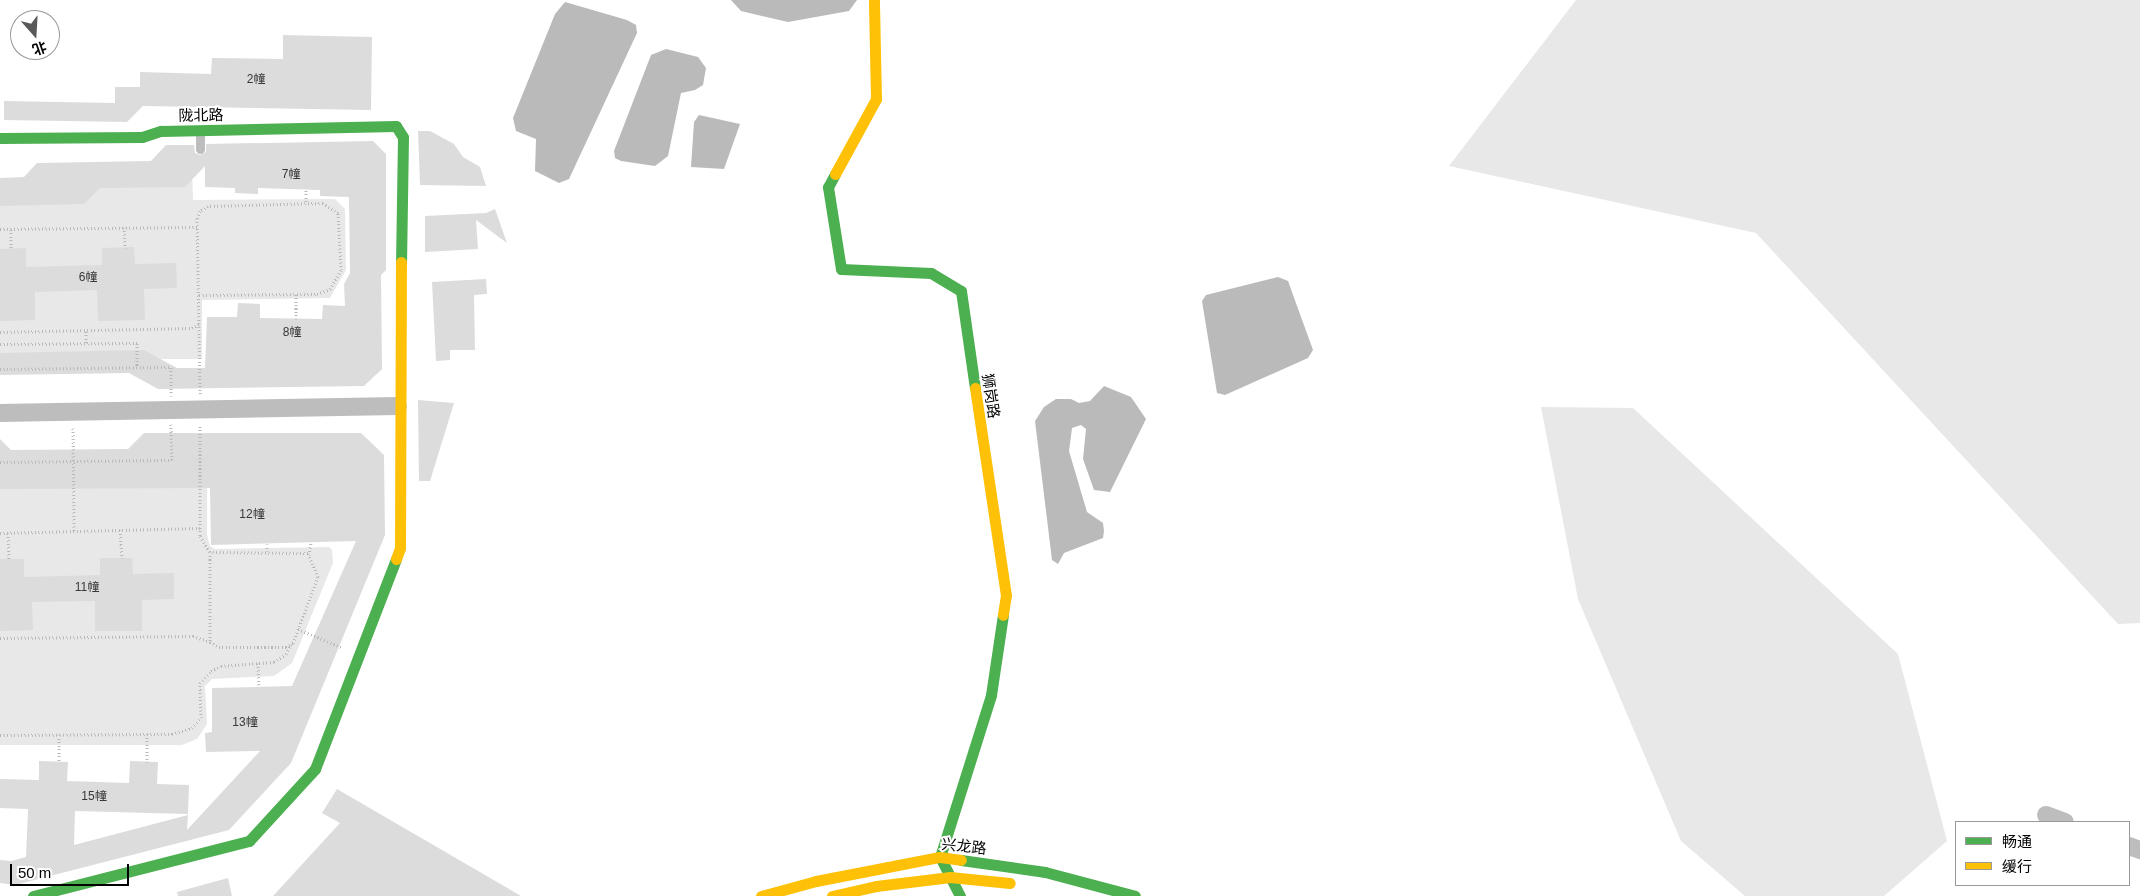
<!DOCTYPE html>
<html>
<head>
<meta charset="utf-8">
<style>
	body { margin:0 }
	#map { position:relative; width:2140px; height:896px; overflow:hidden; background:#fff; font-family:Arial,"Noto Sans SC",sans-serif }
	div>[style] { position:absolute }
	[style*='--x'] { left:calc(var(--x)*1px); top:calc(var(--y)*1px); width:calc(var(--w)*1px); rotate:calc(var(--a)*1deg) }
	.green>* { inset:0; background:#e8e8e8 }
	.water>* { inset:0; background:#bababa }
	.building>* { inset:0; background:#dcdcdc }
	.path>* { height:3px; margin-top:-1.5px; transform-origin:0; background:repeating-linear-gradient(90deg,#b8b8b8 0 1px,transparent 0 3.5px) }
	.lane>* { height:9px; margin:-4.5px; padding:0 4.5px; transform-origin:4.5px; border-radius:4.5px; background:#bdbdbd }
	.street>* { height:18px; margin:-9px; padding:0 9px; transform-origin:9px; border-radius:9px; background:#bdbdbd }
	.fast>* { height:11px; margin:-5.5px; padding:0 5.5px; transform-origin:5.5px; border-radius:5.5px; background:#4caf50 }
	.slow>* { height:11px; margin:-5.5px; padding:0 5.5px; transform-origin:5.5px; border-radius:5.5px; background:#ffc107 }
	span { translate:-50% -50%; white-space:nowrap; text-align:center; line-height:1.15; -webkit-text-stroke:4px #fff; paint-order:stroke }
	.number-label { font-size:12px; color:#373737 }
	.number-label span { -webkit-text-stroke-width:0 }
	.street-label { font-size:15px; color:#000 }
	.legend { position:absolute; left:1955px; top:821px; width:175px; height:65px; box-sizing:border-box; background:#fff; border:1px solid #999; margin:0; padding:6px 9px; list-style:none; font-size:15px; color:#000 }
	.legend li { display:flex; align-items:center; gap:10px; height:25px }
	.legend b { width:25px; border:1px solid #999 }
	.north { position:absolute; left:10px; top:10px; width:50px; height:50px; box-sizing:border-box; background:#fff; border:1px solid #999; border-radius:50%; rotate:161deg; font-size:14px; font-weight:700; line-height:20px; text-align:center; color:#000 }
	.north::after { content:''; display:block; margin:auto; width:18px; height:22px; background:#595959; clip-path:polygon(50% 0,100% 100%,50% 72%,0 100%) }
	.scale { position:absolute; left:10px; top:864px; width:119px; height:22px; box-sizing:border-box; border:2px solid #000; border-top:0; padding-left:6px; font-size:15px; line-height:18px; white-space:nowrap; color:#000; -webkit-text-stroke:4px #fff; paint-order:stroke }
</style>
</head>
<body>
<div id="map">
	<div class="green">
		<div style="clip-path:polygon(1576px 0,2140px 0,2140px 623px,2118px 624px,1756px 233px,1449px 166px)"></div>
		<div style="clip-path:polygon(192px 169px,193px 200px,335px 199px,345px 209px,346px 270px,330px 298px,202px 300px,202px 359px,0 359px,0 188px)"></div>
		<div style="clip-path:polygon(1541px 407px,1633px 408px,1898px 654px,1947px 841px,1884px 896px,1745px 896px,1681px 841px,1578px 599px)"></div>
		<div style="clip-path:polygon(0 474px,207px 474px,207px 535px,210px 546px,215px 549px,329px 547px,332px 550px,333px 563px,292px 663px,274px 676px,212px 679px,205px 686px,207px 724px,197px 739px,182px 745px,0 745px)"></div>
	</div>
	<div class="water">
		<div style="clip-path:polygon(731px 0,857px 0,849px 11px,788px 22px,741px 11px)"></div>
		<div style="clip-path:polygon(565px 2px,627px 20px,636px 25px,637px 33px,569px 179px,559px 183px,535px 171px,536px 139px,516px 131px,513px 118px,555px 14px)"></div>
		<div style="clip-path:polygon(666px 49px,698px 57px,706px 68px,703px 85px,695px 90px,681px 93px,668px 156px,655px 166px,621px 161px,615px 158px,614px 151px,651px 55px)"></div>
		<div style="clip-path:polygon(699px 115px,740px 124px,724px 169px,691px 167px,694px 122px)"></div>
		<div style="clip-path:polygon(1278px 277px,1288px 281px,1313px 350px,1308px 358px,1225px 395px,1217px 393px,1202px 301px,1206px 295px)"></div>
		<div style="clip-path:polygon(1104px 386px,1131px 397px,1146px 419px,1110px 492px,1094px 490px,1083px 459px,1086px 429px,1081px 425px,1072px 428px,1069px 451px,1087px 512px,1103px 523px,1104px 531px,1103px 538px,1064px 553px,1058px 564px,1052px 560px,1035px 421px,1044px 407px,1056px 399px,1071px 399px,1079px 403px,1090px 401px)"></div>
	</div>
	<div class="building">
		<div style="clip-path:polygon(283px 35px,372px 37px,371px 110px,143px 106px,127px 122px,4px 120px,4px 101px,115px 103px,115px 87px,140px 87px,140px 72px,211px 74px,212px 58px,283px 59px)"></div>
		<div style="clip-path:polygon(418px 131px,430px 131px,454px 144px,463px 157px,480px 167px,486px 186px,420px 185px)"></div>
		<div style="clip-path:polygon(373px 141px,386px 154px,386px 270px,381px 275px,382px 369px,364px 386px,158px 389px,129px 373px,0 375px,0 353px,144px 350px,177px 368px,205px 368px,207px 317px,237px 317px,238px 303px,260px 304px,260px 318px,322px 319px,323px 305px,345px 306px,344px 284px,350px 273px,349px 197px,320px 196px,320px 190px,258px 188px,258px 194px,235px 193px,235px 188px,205px 187px,205px 166px,185px 187px,100px 188px,84px 204px,0 206px,0 178px,24px 177px,37px 163px,151px 161px,166px 145px,194px 145px,195px 153px,200px 155px,206px 152px,206px 144px)"></div>
		<div style="clip-path:polygon(495px 209px,507px 243px,476px 220px,478px 249px,425px 252px,425px 216px,486px 213px)"></div>
		<div style="clip-path:polygon(134px 247px,135px 264px,176px 263px,177px 288px,144px 289px,145px 320px,98px 321px,97px 290px,35px 292px,35px 320px,0 321px,0 249px,26px 248px,26px 267px,102px 265px,102px 248px)"></div>
		<div style="clip-path:polygon(486px 279px,487px 294px,474px 295px,475px 350px,450px 350px,450px 360px,436px 361px,432px 282px)"></div>
		<div style="clip-path:polygon(418px 400px,454px 403px,430px 481px,419px 481px)"></div>
		<div style="clip-path:polygon(144px 433px,361px 433px,384px 455px,385px 535px,291px 763px,229px 830px,15px 885px,0 883px,0 860px,11px 861px,26px 857px,28px 809px,0 808px,0 779px,39px 780px,39px 761px,68px 762px,67px 781px,129px 783px,130px 761px,158px 762px,157px 784px,189px 785px,188px 814px,75px 811px,74px 845px,188px 815px,187px 830px,260px 751px,206px 752px,205px 733px,212px 732px,212px 688px,292px 686px,356px 541px,211px 545px,210px 488px,0 489px,0 439px,11px 450px,128px 449px)"></div>
		<div style="clip-path:polygon(100px 558px,132px 558px,133px 574px,174px 573px,174px 599px,142px 600px,142px 631px,95px 631px,95px 601px,32px 602px,33px 630px,0 631px,0 559px,24px 559px,24px 577px,100px 575px)"></div>
		<div style="clip-path:polygon(337px 789px,521px 896px,273px 896px,340px 823px,322px 813px)"></div>
		<div style="clip-path:polygon(228px 878px,232px 896px,178px 896px,177px 892px)"></div>
	</div>
	<div class="path">
		<div style="--x:306;--y:190;--w:13;--a:90"></div>
		<div style="--x:124;--y:227;--w:21;--a:87"></div>
		<div style="--x:0;--y:229;--w:197;--a:-0.6"></div>
		<div style="--x:11;--y:229;--w:20;--a:90"></div>
		<div style="--x:296;--y:294;--w:25;--a:90"></div>
		<div style="--x:199;--y:295;--w:118;--a:-0.5"></div>
		<div style="--x:317;--y:294;--w:14;--a:-21"></div>
		<div style="--x:330;--y:289;--w:22;--a:-60"></div>
		<div style="--x:341;--y:270;--w:57;--a:-93"></div>
		<div style="--x:338;--y:213;--w:18;--a:-146"></div>
		<div style="--x:323;--y:203;--w:115;--a:178.5"></div>
		<div style="--x:208;--y:206;--w:9;--a:148"></div>
		<div style="--x:200;--y:211;--w:8;--a:113"></div>
		<div style="--x:197;--y:218;--w:176;--a:89"></div>
		<div style="--x:86;--y:331;--w:12;--a:90"></div>
		<div style="--x:0;--y:332;--w:192;--a:-1.2"></div>
		<div style="--x:192;--y:328;--w:8;--a:-30"></div>
		<div style="--x:0;--y:344;--w:137;--a:-0.4"></div>
		<div style="--x:137;--y:343;--w:24;--a:90"></div>
		<div style="--x:0;--y:369;--w:171;--a:-0.7"></div>
		<div style="--x:171;--y:367;--w:29;--a:90"></div>
		<div style="--x:200;--y:426;--w:110;--a:90"></div>
		<div style="--x:200;--y:536;--w:19;--a:58"></div>
		<div style="--x:210;--y:552;--w:90;--a:90"></div>
		<div style="--x:210;--y:642;--w:10;--a:29"></div>
		<div style="--x:219;--y:647;--w:67;--a:0"></div>
		<div style="--x:286;--y:647;--w:8;--a:-30"></div>
		<div style="--x:293;--y:643;--w:71;--a:-69.3"></div>
		<div style="--x:318;--y:577;--w:26;--a:-113"></div>
		<div style="--x:308;--y:553;--w:98;--a:-179.4"></div>
		<div style="--x:73;--y:428;--w:103;--a:89.4"></div>
		<div style="--x:0;--y:462;--w:172;--a:-0.7"></div>
		<div style="--x:172;--y:460;--w:36;--a:-92"></div>
		<div style="--x:120;--y:530;--w:28;--a:86"></div>
		<div style="--x:0;--y:533;--w:200;--a:-1.4"></div>
		<div style="--x:8;--y:533;--w:26;--a:88"></div>
		<div style="--x:267;--y:544;--w:7;--a:90"></div>
		<div style="--x:309;--y:555;--w:13;--a:-81"></div>
		<div style="--x:298;--y:629;--w:47;--a:22.7"></div>
		<div style="--x:0;--y:638;--w:193;--a:-0.6"></div>
		<div style="--x:193;--y:636;--w:18;--a:19"></div>
		<div style="--x:258;--y:663;--w:24;--a:88"></div>
		<div style="--x:147;--y:734;--w:28;--a:90"></div>
		<div style="--x:0;--y:735;--w:172;--a:-0.3"></div>
		<div style="--x:172;--y:734;--w:21;--a:-17"></div>
		<div style="--x:192;--y:728;--w:13;--a:-48"></div>
		<div style="--x:201;--y:718;--w:35;--a:-92"></div>
		<div style="--x:200;--y:683;--w:16;--a:-47"></div>
		<div style="--x:211;--y:671;--w:11;--a:-27"></div>
		<div style="--x:221;--y:666;--w:53;--a:-4.3"></div>
		<div style="--x:274;--y:662;--w:14;--a:-34"></div>
		<div style="--x:286;--y:654;--w:11;--a:-63"></div>
		<div style="--x:59;--y:735;--w:26;--a:90"></div>
	</div>
	<div class="lane">
		<div style="--x:200;--y:149;--w:19;--a:-90"></div>
	</div>
	<div class="street">
		<div style="--x:0;--y:413;--w:398;--a:-1"></div>
		<div style="--x:2046;--y:815;--w:20;--a:20"></div>
		<div style="--x:2129;--y:846;--w:12;--a:20"></div>
	</div>
	<div class="fast">
		<div style="--x:0;--y:138;--w:142;--a:-0.4"></div>
		<div style="--x:142;--y:137;--w:20;--a:-18"></div>
		<div style="--x:161;--y:131;--w:235;--a:-1.2"></div>
		<div style="--x:396;--y:126;--w:13;--a:58"></div>
		<div style="--x:403;--y:137;--w:125;--a:90.9"></div>
		<div style="--x:835;--y:174;--w:15;--a:118"></div>
		<div style="--x:828;--y:187;--w:83;--a:81"></div>
		<div style="--x:841;--y:269;--w:90;--a:2.5"></div>
		<div style="--x:931;--y:273;--w:35;--a:31"></div>
		<div style="--x:961;--y:291;--w:98;--a:81.8"></div>
		<div style="--x:961;--y:860;--w:85;--a:8.1"></div>
		<div style="--x:1045;--y:872;--w:93;--a:14.9"></div>
		<div style="--x:33;--y:896;--w:223;--a:-14.3"></div>
		<div style="--x:249;--y:841;--w:98;--a:-47.5"></div>
		<div style="--x:315;--y:769;--w:225;--a:-68.9"></div>
		<div style="--x:960;--y:896;--w:44;--a:-117.1"></div>
		<div style="--x:940;--y:857;--w:170;--a:-72.5"></div>
		<div style="--x:991;--y:695;--w:81;--a:-81.5"></div>
	</div>
	<div class="slow">
		<div style="--x:835;--y:174;--w:85;--a:-61.3"></div>
		<div style="--x:876;--y:99;--w:99;--a:-91.2"></div>
		<div style="--x:975;--y:388;--w:209;--a:81.5"></div>
		<div style="--x:1006;--y:595;--w:20;--a:99"></div>
		<div style="--x:396;--y:559;--w:12;--a:-70"></div>
		<div style="--x:400;--y:548;--w:286;--a:-89.8"></div>
		<div style="--x:761;--y:896;--w:57;--a:-15.3"></div>
		<div style="--x:816;--y:881;--w:126;--a:-11"></div>
		<div style="--x:940;--y:857;--w:21;--a:8"></div>
		<div style="--x:832;--y:896;--w:45;--a:-12.8"></div>
		<div style="--x:876;--y:886;--w:75;--a:-6.9"></div>
		<div style="--x:950;--y:877;--w:60;--a:5.7"></div>
	</div>
	<div class="number-label">
		<span style="left:256px;top:80px">2幢</span>
		<span style="left:291px;top:175px">7幢</span>
		<span style="left:88px;top:278px">6幢</span>
		<span style="left:292px;top:333px">8幢</span>
		<span style="left:252px;top:515px">12幢</span>
		<span style="left:87px;top:588px">11幢</span>
		<span style="left:245px;top:723px">13幢</span>
		<span style="left:94px;top:797px">15幢</span>
	</div>
	<div class="street-label">
		<span style="left:201px;top:115px;rotate:-1deg">陇北路</span>
		<span style="left:991px;top:396px;rotate:81deg">狮岗路</span>
		<span style="left:964px;top:846px;rotate:6deg">兴龙路</span>
	</div>
	<ul class="legend">
	<li><b style="height:6px;background:#4caf50"></b>畅通</li>
	<li><b style="height:6px;background:#ffc107"></b>缓行</li>
	</ul>
	<div class="north">北</div>
	<div class="scale">50 m</div>
</div>
</body>
</html>
